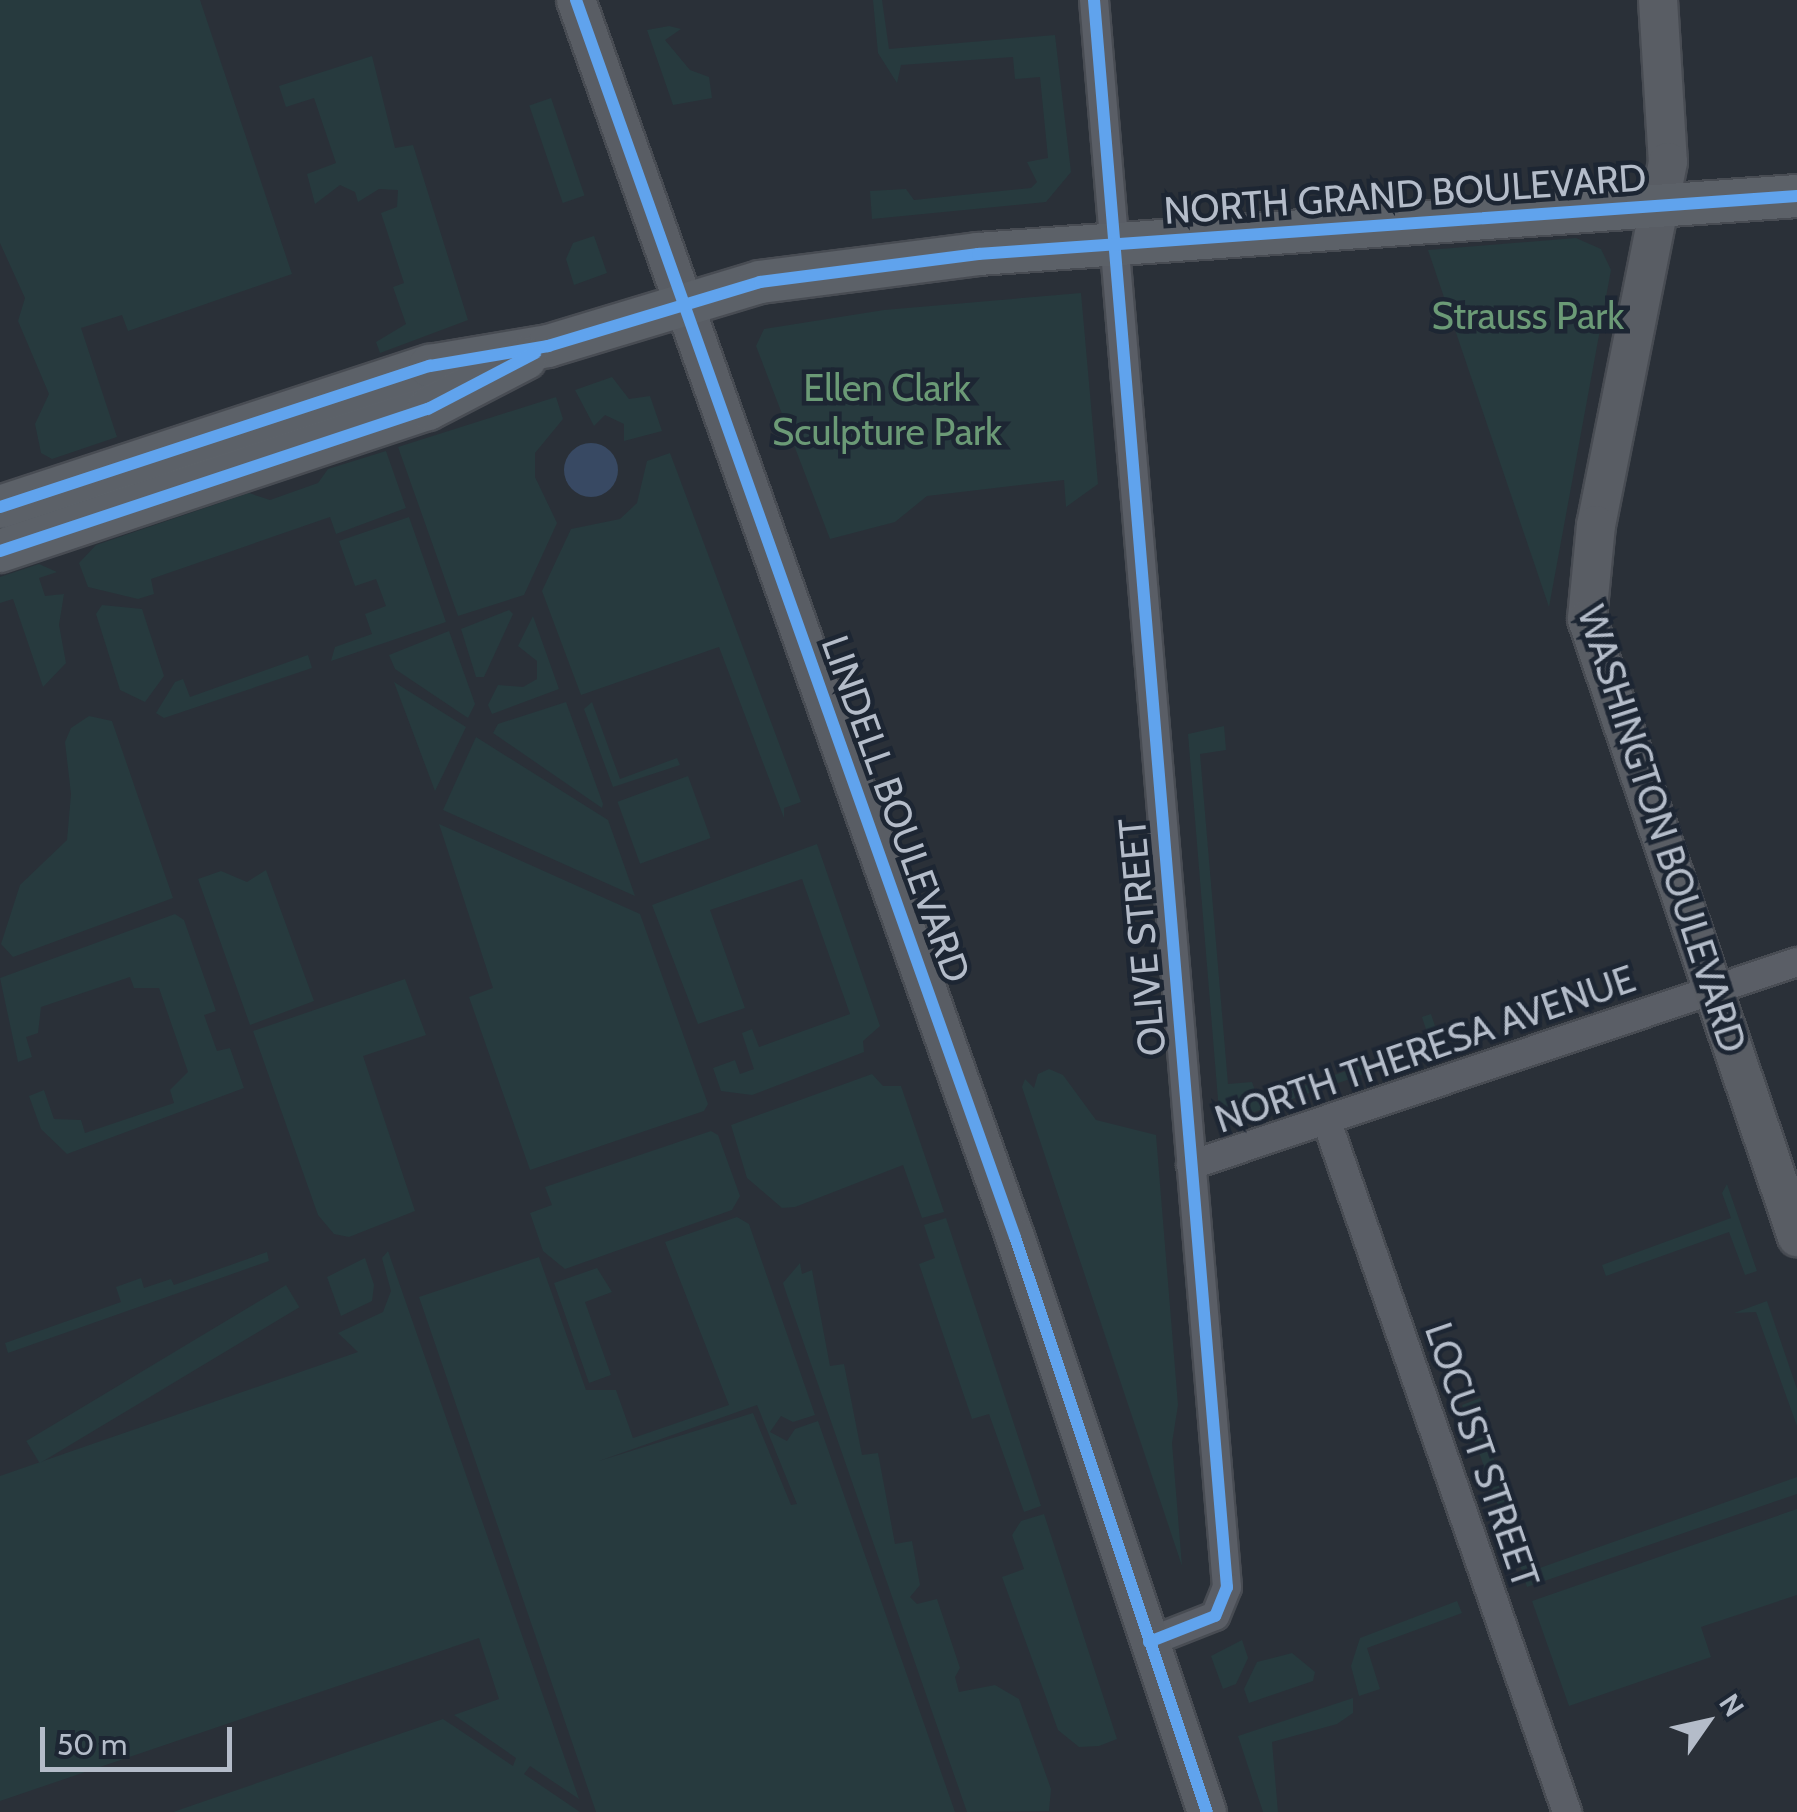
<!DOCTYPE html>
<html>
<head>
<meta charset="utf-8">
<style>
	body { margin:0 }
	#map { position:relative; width:1797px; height:1812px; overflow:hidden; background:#2a3038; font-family:Cabin,sans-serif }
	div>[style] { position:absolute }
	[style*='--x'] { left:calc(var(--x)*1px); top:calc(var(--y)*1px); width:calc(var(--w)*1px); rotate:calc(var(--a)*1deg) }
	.green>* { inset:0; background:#273a3e; transform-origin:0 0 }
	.water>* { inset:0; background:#384963 }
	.round { border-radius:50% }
	.roads { filter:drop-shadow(2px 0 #484c53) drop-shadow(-2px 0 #484c53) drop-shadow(0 2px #484c53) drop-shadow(0 -2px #484c53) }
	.minor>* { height:28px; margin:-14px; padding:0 14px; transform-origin:14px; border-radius:14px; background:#5a5e66 }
	.secondary>* { height:38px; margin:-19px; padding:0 19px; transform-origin:19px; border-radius:19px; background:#595d64 }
	.primary>* { height:42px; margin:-21px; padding:0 21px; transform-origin:21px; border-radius:21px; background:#5c6168 }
	.cycleway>* { height:12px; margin:-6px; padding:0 6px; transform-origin:6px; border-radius:6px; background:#60a3ed }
	span { translate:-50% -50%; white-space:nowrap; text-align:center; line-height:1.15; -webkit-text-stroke:9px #1d2633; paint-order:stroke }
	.street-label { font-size:38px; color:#b4bcc9 }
	.park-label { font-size:38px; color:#6b9a76 }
	.north { position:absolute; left:1657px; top:1672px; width:100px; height:100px; -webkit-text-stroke:8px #1d2633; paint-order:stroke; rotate:56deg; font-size:28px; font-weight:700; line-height:40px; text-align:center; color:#b4bcc9 }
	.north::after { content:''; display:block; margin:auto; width:35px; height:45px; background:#b4bcc9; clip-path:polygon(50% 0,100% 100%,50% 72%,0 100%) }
	.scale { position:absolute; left:40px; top:1727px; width:192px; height:45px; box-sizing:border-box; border:5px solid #b4bcc9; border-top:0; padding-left:12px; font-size:30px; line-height:35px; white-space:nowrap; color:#b4bcc9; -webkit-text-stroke:8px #1d2633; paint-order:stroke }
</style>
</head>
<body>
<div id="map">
	<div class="green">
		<div style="clip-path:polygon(0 0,200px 0,292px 274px,128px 331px,122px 315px,81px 328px,117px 437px,52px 459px,41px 453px,35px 424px,49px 394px,18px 321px,25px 298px,0 243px)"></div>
		<div style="clip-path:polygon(873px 0,882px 0,889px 49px,1055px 35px,1071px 172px,1046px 202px,872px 219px,870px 191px,906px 189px,914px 200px,1031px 188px,1037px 182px,1027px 162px,1048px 158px,1040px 77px,1015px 79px,1013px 57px,901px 65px,897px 83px,878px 53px)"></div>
		<div style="clip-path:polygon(669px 26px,681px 29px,665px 40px,690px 70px,709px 77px,712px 98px,673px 105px,647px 30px)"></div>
		<div style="clip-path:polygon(372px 56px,395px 148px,413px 145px,468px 320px,380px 353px,376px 342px,406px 324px,393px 287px,404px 283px,381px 213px,397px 207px,398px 190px,379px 189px,358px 202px,355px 192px,340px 185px,315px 204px,307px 174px,336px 163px,314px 98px,286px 107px,279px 86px)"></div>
		<div style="left:551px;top:98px;width:103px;height:23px;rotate:71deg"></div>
		<div style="clip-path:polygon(594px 236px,607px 273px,574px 285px,566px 259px,573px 243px)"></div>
		<div style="clip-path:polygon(1576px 238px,1601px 249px,1611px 270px,1549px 607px,1428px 250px)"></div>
		<div style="clip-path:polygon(1081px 293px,1098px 484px,1066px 507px,1064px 480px,927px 496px,895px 522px,830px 539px,756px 346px,764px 329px,884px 310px)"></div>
		<div style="clip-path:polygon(612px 377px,629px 399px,650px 396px,662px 431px,624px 441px,624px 424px,605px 415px,594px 426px,575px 390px)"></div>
		<div style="clip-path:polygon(556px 397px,563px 419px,535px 453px,535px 477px,557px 523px,524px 595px,458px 616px,398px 447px)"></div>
		<div style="clip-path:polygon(386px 451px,406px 508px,336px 534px,330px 517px,151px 579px,154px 594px,138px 599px,88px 587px,79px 563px,96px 545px,249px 493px,270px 500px,318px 483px,328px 469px)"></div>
		<div style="clip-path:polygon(670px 453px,801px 802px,784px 808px,784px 818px,719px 647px,581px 695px,542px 591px,571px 529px,620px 519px,637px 503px,647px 461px)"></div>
		<div style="clip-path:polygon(409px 517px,446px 622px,331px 661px,335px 647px,372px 634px,365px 614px,386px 606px,376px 579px,355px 586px,339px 541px)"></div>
		<div style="clip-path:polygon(39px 564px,57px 572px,39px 578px,45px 596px,64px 594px,59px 625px,66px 663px,43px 687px,13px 599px,0 603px,0 577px)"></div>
		<div style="clip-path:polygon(102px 605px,142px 609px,164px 676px,145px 702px,120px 690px,96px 614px)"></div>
		<div style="clip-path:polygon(509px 610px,513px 614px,484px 677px,476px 677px,461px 629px)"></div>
		<div style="clip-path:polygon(533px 616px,559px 689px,492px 714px,488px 705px,498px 685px,523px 687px,537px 679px,537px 661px,518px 646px)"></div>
		<div style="clip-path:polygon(449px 631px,475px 704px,468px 718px,395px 669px,389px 655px)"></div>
		<div style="clip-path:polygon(308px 655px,312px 668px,164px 718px,156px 713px,175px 682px,183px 679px,190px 697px)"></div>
		<div style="clip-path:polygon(394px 682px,466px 727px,435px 791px)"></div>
		<div style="clip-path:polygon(566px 702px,603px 804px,602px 808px,493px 733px,498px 724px)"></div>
		<div style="clip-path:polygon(592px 702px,620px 779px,677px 758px,680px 765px,613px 787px,584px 709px)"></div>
		<div style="clip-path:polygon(89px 716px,112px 721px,173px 898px,13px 957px,1px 944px,20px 885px,67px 840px,71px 794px,65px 742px,71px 728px)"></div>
		<div style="clip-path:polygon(1224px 726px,1226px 750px,1200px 754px,1228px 1084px,1252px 1082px,1259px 1102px,1430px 1041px,1422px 1017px,1431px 1014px,1442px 1047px,1220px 1124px,1188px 734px)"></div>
		<div style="clip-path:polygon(476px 737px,608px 820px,635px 896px,443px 810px)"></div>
		<div style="left:688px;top:776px;width:66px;height:75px;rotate:70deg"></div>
		<div style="clip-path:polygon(439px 824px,640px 914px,708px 1104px,704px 1111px,530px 1170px,469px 997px,493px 988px)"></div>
		<div style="clip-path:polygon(817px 844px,880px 1026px,863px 1041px,864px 1052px,752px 1095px,721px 1091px,713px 1068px,735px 1060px,740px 1074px,754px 1069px,742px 1033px,752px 1029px,759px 1047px,850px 1014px,802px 879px,710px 910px,745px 1008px,698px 1024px,652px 905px)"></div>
		<div style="clip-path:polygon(266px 870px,314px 1001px,250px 1025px,198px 879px,221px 871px,247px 882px)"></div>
		<div style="clip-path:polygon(175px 914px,184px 920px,216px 1011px,204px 1015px,217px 1051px,230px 1048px,244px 1088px,67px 1154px,41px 1129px,29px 1096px,44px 1090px,54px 1119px,81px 1120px,85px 1133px,174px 1103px,170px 1090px,188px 1072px,159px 988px,134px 988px,130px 977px,41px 1007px,38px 1033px,26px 1037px,32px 1057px,18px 1062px,0 978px)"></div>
		<div style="clip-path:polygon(405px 979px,426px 1035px,363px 1056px,415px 1211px,349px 1237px,334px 1234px,318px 1215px,253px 1031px)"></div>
		<div style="clip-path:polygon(1049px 1069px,1063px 1075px,1096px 1120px,1156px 1135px,1178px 1405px,1172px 1443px,1182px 1566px,1022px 1087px,1025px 1079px,1034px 1088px,1038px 1074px)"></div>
		<div style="clip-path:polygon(872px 1074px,883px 1086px,901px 1086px,944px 1212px,922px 1218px,903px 1165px,795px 1207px,782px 1208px,747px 1178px,731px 1125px)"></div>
		<div style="clip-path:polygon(711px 1131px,718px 1135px,740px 1196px,732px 1210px,565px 1269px,543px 1251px,530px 1213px,552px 1205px,545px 1187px)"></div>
		<div style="clip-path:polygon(1727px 1184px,1757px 1271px,1745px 1275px,1729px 1232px,1606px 1276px,1602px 1265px,1731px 1218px,1722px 1193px)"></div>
		<div style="clip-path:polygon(evenodd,737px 1217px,749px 1224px,815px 1415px,793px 1422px,781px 1416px,770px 1432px,787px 1441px,795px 1429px,818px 1421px,955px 1812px,596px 1812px,419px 1297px,539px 1257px,586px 1390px,616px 1390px,633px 1438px,729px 1405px,665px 1242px,737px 1217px,757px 1405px,797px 1504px,791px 1505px,753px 1413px,599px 1461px,757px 1405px)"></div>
		<div style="clip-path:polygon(946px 1218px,1041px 1506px,1024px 1512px,989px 1414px,972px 1419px,919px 1264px,935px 1258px,924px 1225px)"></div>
		<div style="clip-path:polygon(388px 1251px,579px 1799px,530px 1766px,524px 1774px,580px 1812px,173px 1812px,443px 1719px,513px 1766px,516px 1758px,454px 1715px,499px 1699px,479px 1638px,0 1801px,0 1476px,358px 1352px,338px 1333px,383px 1312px,391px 1291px,382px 1258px)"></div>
		<div style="clip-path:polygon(267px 1252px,269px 1261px,8px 1353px,5px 1343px,121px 1302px,116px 1287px,141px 1278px,144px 1288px,171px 1279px,174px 1285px)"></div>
		<div style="clip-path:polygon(365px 1258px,374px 1285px,372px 1301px,341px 1316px,327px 1277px)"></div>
		<div style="clip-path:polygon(800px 1263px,802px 1274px,812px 1270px,830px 1366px,844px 1364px,862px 1455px,878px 1453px,895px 1544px,912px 1541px,920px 1585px,910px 1597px,917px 1604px,937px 1599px,960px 1668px,955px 1677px,959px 1692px,995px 1685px,1019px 1699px,1051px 1789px,1049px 1811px,967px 1812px,788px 1298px,783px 1283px)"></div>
		<div style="clip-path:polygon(597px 1268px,612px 1292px,585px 1302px,611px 1375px,589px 1383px,554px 1283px)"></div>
		<div style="left:286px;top:1285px;width:26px;height:303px;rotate:59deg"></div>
		<div style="clip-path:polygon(1767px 1301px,1797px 1389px,1797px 1426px,1756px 1312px,1734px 1313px)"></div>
		<div style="clip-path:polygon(1480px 1398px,1488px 1412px,1479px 1418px,1520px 1532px,1509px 1536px,1462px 1405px)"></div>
		<div style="clip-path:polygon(1797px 1477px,1797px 1494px,1527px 1587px,1520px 1565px,1531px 1562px,1534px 1570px)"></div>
		<div style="clip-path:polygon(1797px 1509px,1797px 1595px,1701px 1627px,1711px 1657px,1569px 1706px,1532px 1601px)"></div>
		<div style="clip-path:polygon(1044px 1514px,1117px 1739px,1099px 1746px,1079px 1747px,1058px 1730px,1002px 1577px,1024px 1569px,1012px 1535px,1021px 1521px)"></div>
		<div style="clip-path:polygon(1457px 1601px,1462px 1613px,1367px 1648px,1380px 1689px,1359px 1696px,1351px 1666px,1360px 1638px)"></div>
		<div style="clip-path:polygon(1242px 1640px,1248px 1658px,1236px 1684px,1223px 1689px,1211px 1656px)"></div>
		<div style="clip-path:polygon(1292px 1653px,1315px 1672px,1313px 1681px,1249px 1703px,1244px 1689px,1257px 1662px)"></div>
		<div style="clip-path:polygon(1353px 1698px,1353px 1713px,1337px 1724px,1272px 1742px,1278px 1812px,1263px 1812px,1238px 1736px)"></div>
	</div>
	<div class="water">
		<div class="round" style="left:564px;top:443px;width:54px;height:54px"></div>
	</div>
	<div class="roads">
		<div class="minor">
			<div style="--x:1094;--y:0;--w:1593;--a:85.21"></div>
			<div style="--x:1227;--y:1587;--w:31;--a:112"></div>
			<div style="--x:1215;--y:1616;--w:71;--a:158.5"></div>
			<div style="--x:1327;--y:1122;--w:731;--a:70.82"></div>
			<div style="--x:1191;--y:1165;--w:639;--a:-18.52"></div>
		</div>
		<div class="secondary">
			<div style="--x:576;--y:0;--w:1313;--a:70.46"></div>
			<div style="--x:1015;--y:1237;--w:606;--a:71.54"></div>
			<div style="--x:1658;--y:0;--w:162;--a:86.5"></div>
			<div style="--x:1668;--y:162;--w:370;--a:101.2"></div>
			<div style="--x:1596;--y:525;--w:94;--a:95.5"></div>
			<div style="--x:1587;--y:619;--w:653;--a:71.23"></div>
		</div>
		<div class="primary">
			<div style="--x:0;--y:507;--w:453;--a:-18.2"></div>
			<div style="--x:430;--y:366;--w:120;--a:-9.6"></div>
			<div style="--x:548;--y:346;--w:221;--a:-16.8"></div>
			<div style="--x:760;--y:282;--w:220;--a:-7.3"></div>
			<div style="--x:978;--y:254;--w:821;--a:-4.05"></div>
			<div style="--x:0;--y:551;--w:451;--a:-18.4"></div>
			<div style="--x:428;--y:409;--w:110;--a:-27.5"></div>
		</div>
	</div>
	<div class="cycleway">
		<div style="--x:576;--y:0;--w:1313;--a:70.46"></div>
		<div style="--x:1015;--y:1237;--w:606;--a:71.54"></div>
		<div style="--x:1094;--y:0;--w:1593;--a:85.21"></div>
		<div style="--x:1227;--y:1587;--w:31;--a:112"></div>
		<div style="--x:1215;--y:1616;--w:71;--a:158.5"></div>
		<div style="--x:0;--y:507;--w:453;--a:-18.2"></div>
		<div style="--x:430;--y:366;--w:120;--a:-9.6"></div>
		<div style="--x:548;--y:346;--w:221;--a:-16.8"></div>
		<div style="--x:760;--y:282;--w:220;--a:-7.3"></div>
		<div style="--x:978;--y:254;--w:821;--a:-4.05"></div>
		<div style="--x:0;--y:551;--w:451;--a:-18.4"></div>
		<div style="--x:428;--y:409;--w:121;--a:-27.6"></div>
	</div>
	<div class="street-label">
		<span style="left:1405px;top:194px;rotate:-4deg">NORTH GRAND BOULEVARD</span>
		<span style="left:896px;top:809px;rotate:70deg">LINDELL BOULEVARD</span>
		<span style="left:1662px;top:829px;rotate:72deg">WASHINGTON BOULEVARD</span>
		<span style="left:1142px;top:937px;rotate:-95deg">OLIVE STREET</span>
		<span style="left:1425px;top:1049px;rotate:-19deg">NORTH THERESA AVENUE</span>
		<span style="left:1482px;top:1455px;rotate:71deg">LOCUST STREET</span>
	</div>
	<div class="park-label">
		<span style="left:1528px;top:316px">Strauss Park</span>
		<span style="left:887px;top:410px">Ellen Clark<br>Sculpture Park</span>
	</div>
	<div class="north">N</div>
	<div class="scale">50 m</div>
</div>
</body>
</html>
